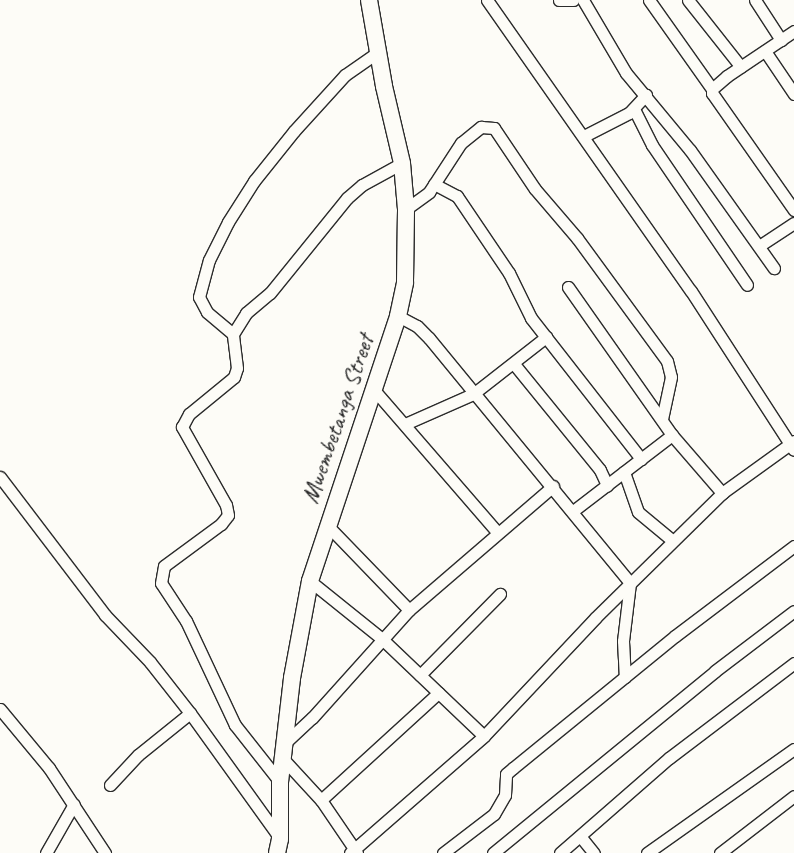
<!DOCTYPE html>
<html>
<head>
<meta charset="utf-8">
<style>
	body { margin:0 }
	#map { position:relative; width:794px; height:853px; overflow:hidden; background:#fdfcf7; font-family:Caveat,sans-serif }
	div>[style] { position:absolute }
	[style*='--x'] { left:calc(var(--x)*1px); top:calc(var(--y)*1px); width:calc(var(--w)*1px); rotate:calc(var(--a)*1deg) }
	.roads { filter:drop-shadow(1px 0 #2b2b2b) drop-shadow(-1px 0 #2b2b2b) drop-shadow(0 1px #2b2b2b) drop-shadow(0 -1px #2b2b2b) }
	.street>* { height:11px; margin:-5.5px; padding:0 5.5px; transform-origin:5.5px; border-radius:5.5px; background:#fdfcf7 }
	.secondary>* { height:16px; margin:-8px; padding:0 8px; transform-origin:8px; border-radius:8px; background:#fdfcf7 }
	span { translate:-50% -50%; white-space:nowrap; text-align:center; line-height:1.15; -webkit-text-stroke:5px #fdfcf7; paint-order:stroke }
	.street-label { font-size:24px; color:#2b2b2b }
</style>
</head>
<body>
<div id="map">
	<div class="roads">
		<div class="street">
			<div style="--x:487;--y:0;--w:355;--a:55"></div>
			<div style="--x:691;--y:291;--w:189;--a:57.1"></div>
			<div style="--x:559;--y:0;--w:14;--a:0"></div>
			<div style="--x:583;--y:0;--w:85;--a:59.5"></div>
			<div style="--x:626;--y:73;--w:100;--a:50.3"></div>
			<div style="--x:690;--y:150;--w:145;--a:54.6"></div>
			<div style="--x:649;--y:0;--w:109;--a:54.7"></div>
			<div style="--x:688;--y:0;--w:85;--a:51.7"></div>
			<div style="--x:755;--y:0;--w:48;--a:57"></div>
			<div style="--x:794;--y:31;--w:81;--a:146.1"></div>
			<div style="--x:727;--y:76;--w:20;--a:139"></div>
			<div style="--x:712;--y:89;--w:4;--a:90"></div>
			<div style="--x:712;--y:93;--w:143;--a:55"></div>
			<div style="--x:765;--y:51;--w:52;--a:56"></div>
			<div style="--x:634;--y:109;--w:40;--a:63.4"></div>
			<div style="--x:652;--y:145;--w:169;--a:55.8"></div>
			<div style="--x:584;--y:136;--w:51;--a:-27.1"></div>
			<div style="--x:629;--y:113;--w:25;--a:-47"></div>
			<div style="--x:434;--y:184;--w:26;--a:28"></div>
			<div style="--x:457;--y:196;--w:93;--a:56"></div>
			<div style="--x:509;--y:273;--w:50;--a:63.9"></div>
			<div style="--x:531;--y:318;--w:179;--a:52"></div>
			<div style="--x:406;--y:209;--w:29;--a:-36"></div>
			<div style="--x:429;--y:192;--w:59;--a:-56.9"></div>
			<div style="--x:461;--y:143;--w:26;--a:-39"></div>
			<div style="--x:481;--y:127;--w:13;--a:4"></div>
			<div style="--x:494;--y:128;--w:73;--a:56.1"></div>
			<div style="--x:535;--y:189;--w:65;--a:49.4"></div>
			<div style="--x:577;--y:238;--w:152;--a:53.8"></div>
			<div style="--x:667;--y:361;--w:16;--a:76"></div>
			<div style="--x:671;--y:377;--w:43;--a:102.1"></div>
			<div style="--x:759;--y:246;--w:42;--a:-33.3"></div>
			<div style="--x:568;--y:287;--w:181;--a:54.9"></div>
			<div style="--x:672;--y:435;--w:77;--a:49.2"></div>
			<div style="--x:398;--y:316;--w:21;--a:28"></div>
			<div style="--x:417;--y:326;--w:17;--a:45"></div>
			<div style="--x:429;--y:338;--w:317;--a:50.6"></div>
			<div style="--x:630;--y:583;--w:58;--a:96.9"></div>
			<div style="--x:623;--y:641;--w:36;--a:87"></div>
			<div style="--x:233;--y:334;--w:34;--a:-140"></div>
			<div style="--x:207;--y:312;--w:17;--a:-118"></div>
			<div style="--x:199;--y:297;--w:38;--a:-75"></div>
			<div style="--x:209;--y:260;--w:42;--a:-63.4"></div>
			<div style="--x:228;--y:222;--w:49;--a:-57.6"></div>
			<div style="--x:254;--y:181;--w:64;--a:-51.3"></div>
			<div style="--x:294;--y:131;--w:76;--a:-47.7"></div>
			<div style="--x:345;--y:75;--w:39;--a:-35"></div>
			<div style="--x:514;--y:364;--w:136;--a:50.9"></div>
			<div style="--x:600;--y:470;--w:17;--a:65"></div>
			<div style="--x:375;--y:391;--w:186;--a:49.1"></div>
			<div style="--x:405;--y:424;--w:74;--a:-23.8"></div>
			<div style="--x:473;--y:394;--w:93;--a:-38"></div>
			<div style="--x:624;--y:472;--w:42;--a:70.7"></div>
			<div style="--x:638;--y:512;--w:45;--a:39.6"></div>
			<div style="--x:0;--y:477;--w:173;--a:52.7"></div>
			<div style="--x:105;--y:615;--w:65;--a:46.2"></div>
			<div style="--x:150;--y:662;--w:65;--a:51.9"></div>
			<div style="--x:190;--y:713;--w:153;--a:54.3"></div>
			<div style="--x:573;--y:511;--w:125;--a:-37.5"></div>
			<div style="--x:327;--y:525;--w:118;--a:46"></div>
			<div style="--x:310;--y:581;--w:91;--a:38.8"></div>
			<div style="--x:381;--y:638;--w:142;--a:43.6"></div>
			<div style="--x:420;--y:675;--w:114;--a:-45.4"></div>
			<div style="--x:0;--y:709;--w:77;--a:50.3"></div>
			<div style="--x:49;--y:768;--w:102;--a:56.6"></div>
			<div style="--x:287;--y:741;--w:34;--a:-43"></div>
			<div style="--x:312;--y:718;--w:145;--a:-48.1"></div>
			<div style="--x:409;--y:610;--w:190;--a:-40.7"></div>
			<div style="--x:285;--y:761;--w:53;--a:47.3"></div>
			<div style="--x:321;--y:800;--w:64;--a:55.8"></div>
			<div style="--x:280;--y:782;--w:73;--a:-128.3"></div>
			<div style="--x:235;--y:725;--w:115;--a:-115.2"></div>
			<div style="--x:186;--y:621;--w:45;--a:-123.3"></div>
			<div style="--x:161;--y:583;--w:17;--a:-80"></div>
			<div style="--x:164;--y:566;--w:71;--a:-36.4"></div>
			<div style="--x:221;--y:524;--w:11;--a:-52"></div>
			<div style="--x:228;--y:515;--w:10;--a:-101"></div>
			<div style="--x:226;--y:505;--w:90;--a:-119.4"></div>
			<div style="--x:182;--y:427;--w:15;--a:-62"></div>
			<div style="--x:189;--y:414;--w:58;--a:-39.4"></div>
			<div style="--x:234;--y:377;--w:9;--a:-72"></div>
			<div style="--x:237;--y:368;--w:34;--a:-97"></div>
			<div style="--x:233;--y:334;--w:25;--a:-58"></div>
			<div style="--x:246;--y:313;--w:31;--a:-40"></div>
			<div style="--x:270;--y:293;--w:122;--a:-51"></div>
			<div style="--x:347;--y:198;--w:20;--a:-41"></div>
			<div style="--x:362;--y:185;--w:46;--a:-28.8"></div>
			<div style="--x:110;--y:785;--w:41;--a:-47"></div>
			<div style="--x:138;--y:755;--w:67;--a:-38.9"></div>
			<div style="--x:321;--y:800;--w:159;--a:-42.4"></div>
			<div style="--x:580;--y:836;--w:22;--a:51"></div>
			<div style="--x:46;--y:853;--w:56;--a:-60.3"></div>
			<div style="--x:350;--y:853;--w:178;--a:-41.1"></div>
			<div style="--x:484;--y:736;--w:163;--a:-46.7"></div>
			<div style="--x:596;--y:617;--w:177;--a:-44.5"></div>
			<div style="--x:722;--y:493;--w:89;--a:-35.8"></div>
			<div style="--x:443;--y:853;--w:64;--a:-37.4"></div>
			<div style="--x:494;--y:814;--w:22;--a:-60"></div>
			<div style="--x:505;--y:795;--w:21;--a:-87"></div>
			<div style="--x:506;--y:774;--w:9;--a:-41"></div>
			<div style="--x:513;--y:768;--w:209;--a:-39.2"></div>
			<div style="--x:675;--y:636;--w:149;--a:-37.1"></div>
			<div style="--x:493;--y:853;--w:287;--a:-39.3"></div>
			<div style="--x:715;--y:671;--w:99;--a:-37.2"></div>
			<div style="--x:560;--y:853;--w:145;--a:-41.1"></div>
			<div style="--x:669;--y:758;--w:157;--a:-37.2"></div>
			<div style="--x:647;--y:853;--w:180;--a:-35.3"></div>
			<div style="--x:720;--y:853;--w:93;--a:-37.6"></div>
		</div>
		<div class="secondary">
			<div style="--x:277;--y:853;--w:14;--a:-78"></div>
			<div style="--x:280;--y:839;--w:57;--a:-90"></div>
			<div style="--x:280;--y:782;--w:105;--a:-83.4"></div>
			<div style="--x:292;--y:678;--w:99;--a:-79.5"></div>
			<div style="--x:310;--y:581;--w:279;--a:-71.6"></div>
			<div style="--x:398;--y:316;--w:35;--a:-78"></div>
			<div style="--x:405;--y:282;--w:73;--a:-89.2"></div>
			<div style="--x:406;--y:209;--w:46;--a:-95"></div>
			<div style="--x:402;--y:163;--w:79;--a:-103.2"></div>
			<div style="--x:384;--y:86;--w:87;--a:-99.9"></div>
		</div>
	</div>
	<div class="street-label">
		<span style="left:338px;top:419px;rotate:-71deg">Mwembetanga Street</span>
	</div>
</div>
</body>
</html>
